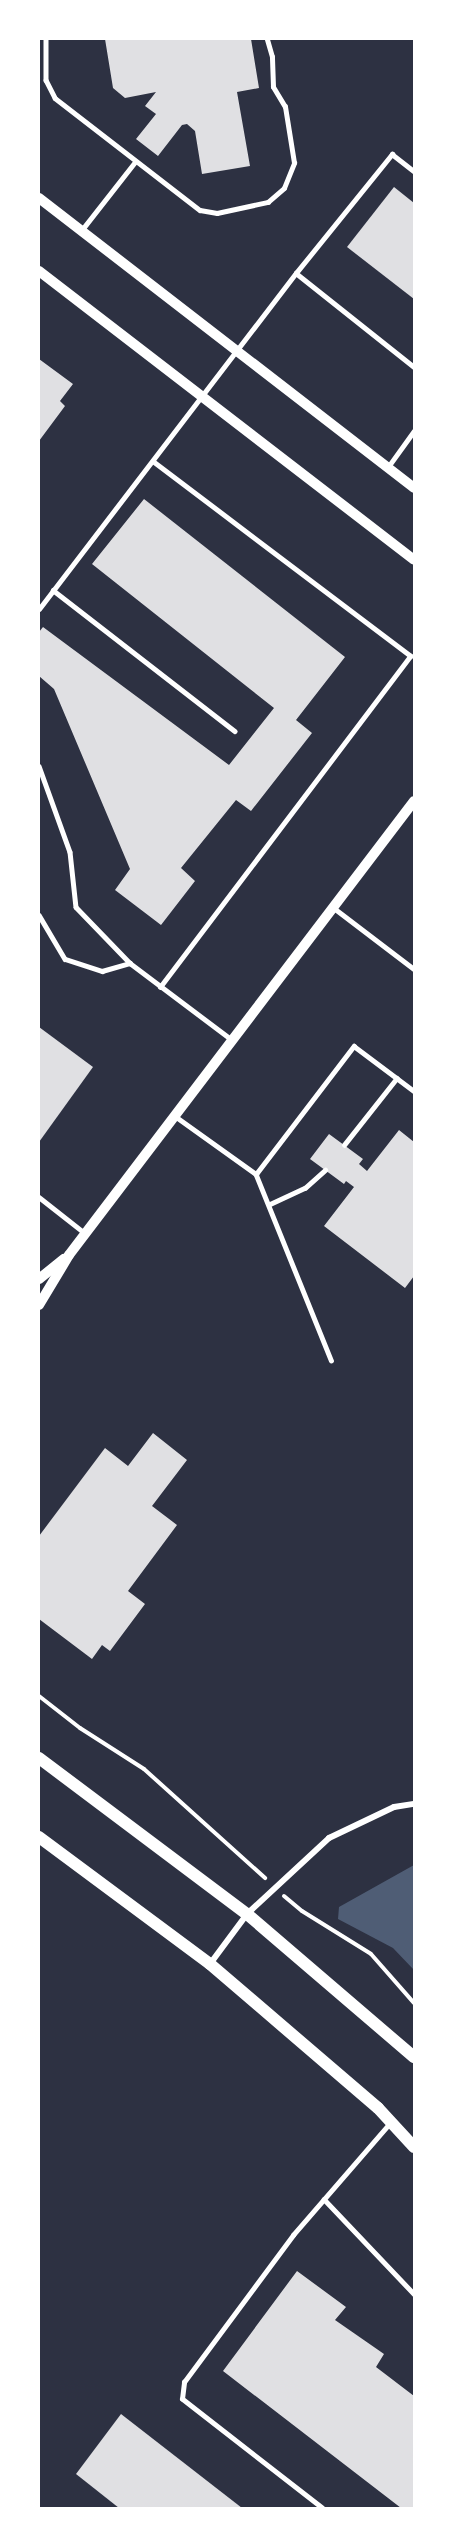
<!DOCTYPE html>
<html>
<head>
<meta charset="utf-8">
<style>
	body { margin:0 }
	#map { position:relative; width:453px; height:2547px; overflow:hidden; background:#2d3142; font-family:Inter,sans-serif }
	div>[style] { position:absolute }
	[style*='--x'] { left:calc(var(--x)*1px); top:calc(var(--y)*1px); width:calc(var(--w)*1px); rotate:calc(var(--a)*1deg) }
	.water>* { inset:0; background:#4f5d75 }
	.building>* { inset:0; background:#e0e0e3 }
	.path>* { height:4px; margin:-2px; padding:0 2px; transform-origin:2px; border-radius:2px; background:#fff }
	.service>* { height:4.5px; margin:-2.25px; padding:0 2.25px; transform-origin:2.25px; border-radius:2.25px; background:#fff }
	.minor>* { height:6px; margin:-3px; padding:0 3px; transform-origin:3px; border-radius:3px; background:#fff }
	.tertiary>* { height:10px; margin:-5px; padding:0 5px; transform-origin:5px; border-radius:5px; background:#fff }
	.secondary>* { height:12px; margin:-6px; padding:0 6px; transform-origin:6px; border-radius:6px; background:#fff }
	span { translate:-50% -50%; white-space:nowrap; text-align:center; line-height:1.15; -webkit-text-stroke:4.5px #fff; paint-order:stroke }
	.frame { position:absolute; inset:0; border:40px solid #fff; pointer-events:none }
</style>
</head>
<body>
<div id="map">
	<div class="water">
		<div style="clip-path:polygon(414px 1865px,414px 1970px,393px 1948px,338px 1919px,339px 1907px)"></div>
	</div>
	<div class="building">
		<div style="clip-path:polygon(105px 39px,251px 39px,259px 88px,237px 92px,250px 166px,202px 174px,195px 131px,187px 124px,182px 125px,158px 156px,136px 139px,156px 114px,145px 106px,156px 92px,125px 98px,113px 88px)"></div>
		<div style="clip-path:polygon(394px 187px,414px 203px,414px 299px,347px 247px)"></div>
		<div style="clip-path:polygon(39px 359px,73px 384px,60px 401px,65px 406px,39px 441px)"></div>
		<div style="clip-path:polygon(144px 499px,345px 657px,296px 720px,312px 733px,251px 811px,236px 800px,181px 868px,195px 881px,161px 925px,115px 890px,130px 869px,54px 689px,39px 676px,39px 632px,43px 627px,229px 765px,274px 708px,92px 564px)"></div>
		<div style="clip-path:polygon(39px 1027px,93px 1067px,39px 1142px)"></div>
		<div style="clip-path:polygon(399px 1130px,414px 1142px,414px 1276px,405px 1288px,324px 1226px,354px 1187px,346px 1181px,344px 1184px,310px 1159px,329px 1134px,363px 1159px,359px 1164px,367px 1171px)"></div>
		<div style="clip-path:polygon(153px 1433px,187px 1460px,152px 1506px,177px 1525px,128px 1591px,145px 1604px,110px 1651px,102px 1645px,92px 1659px,39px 1619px,39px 1536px,105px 1448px,128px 1466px)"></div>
		<div style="clip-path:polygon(297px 2271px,346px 2307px,335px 2320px,384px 2354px,376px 2367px,414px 2396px,414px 2508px,401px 2508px,223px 2371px)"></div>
		<div style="clip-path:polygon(121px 2414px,242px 2508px,119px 2508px,76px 2474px)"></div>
	</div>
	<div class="path">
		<div style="--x:39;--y:1696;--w:52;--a:38"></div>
		<div style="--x:80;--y:1728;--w:76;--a:32.6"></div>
		<div style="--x:144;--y:1769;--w:163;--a:42"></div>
		<div style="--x:284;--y:1896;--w:23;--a:40"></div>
		<div style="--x:302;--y:1911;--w:81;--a:31.9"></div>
		<div style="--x:371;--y:1954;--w:65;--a:48.7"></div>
	</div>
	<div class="service">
		<div style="--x:46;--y:39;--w:41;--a:90"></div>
		<div style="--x:46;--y:80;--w:20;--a:63"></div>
		<div style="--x:55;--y:98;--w:183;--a:37.7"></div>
		<div style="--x:200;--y:210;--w:17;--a:10"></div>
		<div style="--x:217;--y:213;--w:52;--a:-12.2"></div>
		<div style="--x:268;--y:202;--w:21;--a:-41"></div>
		<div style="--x:284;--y:188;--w:27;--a:-68"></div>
		<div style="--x:294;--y:163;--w:57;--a:-99.1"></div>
		<div style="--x:285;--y:107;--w:23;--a:-121"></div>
		<div style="--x:273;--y:87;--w:30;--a:-92"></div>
		<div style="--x:272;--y:57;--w:19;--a:-106"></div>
		<div style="--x:81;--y:231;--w:88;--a:-52"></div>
		<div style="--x:296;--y:273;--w:153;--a:-51.1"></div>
		<div style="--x:392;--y:154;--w:28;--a:38"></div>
		<div style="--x:153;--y:461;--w:323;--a:37.1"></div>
		<div style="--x:411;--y:656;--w:415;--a:127.1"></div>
		<div style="--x:388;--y:467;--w:44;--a:-54.2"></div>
		<div style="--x:53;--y:590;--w:230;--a:37.8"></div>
		<div style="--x:39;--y:609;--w:423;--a:-52.6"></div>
		<div style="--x:296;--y:273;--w:151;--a:38.5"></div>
		<div style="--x:39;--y:766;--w:91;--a:70.2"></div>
		<div style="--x:70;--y:852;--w:55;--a:83.8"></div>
		<div style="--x:76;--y:907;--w:78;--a:46"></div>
		<div style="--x:334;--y:908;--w:101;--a:37.3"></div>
		<div style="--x:39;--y:915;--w:51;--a:59.4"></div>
		<div style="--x:65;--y:959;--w:39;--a:18"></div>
		<div style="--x:102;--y:971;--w:29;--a:-16"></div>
		<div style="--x:130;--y:963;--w:128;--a:37"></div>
		<div style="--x:175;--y:1116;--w:100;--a:35.6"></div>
		<div style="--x:256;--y:1174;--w:201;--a:68"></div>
		<div style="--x:344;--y:1145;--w:85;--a:-51.7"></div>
		<div style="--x:256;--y:1174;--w:161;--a:-52.6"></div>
		<div style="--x:354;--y:1046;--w:75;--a:36.9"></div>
		<div style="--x:39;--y:1197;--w:60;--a:38.2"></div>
		<div style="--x:270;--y:1204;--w:38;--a:-25"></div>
		<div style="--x:305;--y:1188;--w:27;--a:-42"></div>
		<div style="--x:324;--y:2199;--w:131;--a:46.5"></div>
		<div style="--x:322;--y:2508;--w:177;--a:-142.1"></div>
		<div style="--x:182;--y:2399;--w:17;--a:-83"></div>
		<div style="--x:184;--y:2382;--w:183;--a:-53.4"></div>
		<div style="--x:293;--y:2235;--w:147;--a:-49.1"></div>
	</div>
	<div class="minor">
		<div style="--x:210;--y:1964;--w:62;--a:-53.5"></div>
		<div style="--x:247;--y:1914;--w:112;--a:-42.8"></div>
		<div style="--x:329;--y:1838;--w:72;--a:-25.5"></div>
		<div style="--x:394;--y:1807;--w:20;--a:-9"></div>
	</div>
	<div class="tertiary">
		<div style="--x:39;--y:198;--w:474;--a:37.7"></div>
		<div style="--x:39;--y:271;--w:473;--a:37.6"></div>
		<div style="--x:39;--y:1279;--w:32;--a:-39"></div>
		<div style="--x:39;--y:1305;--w:58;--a:-59"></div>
		<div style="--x:69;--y:1255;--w:570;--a:-52.77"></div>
	</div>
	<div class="secondary">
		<div style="--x:39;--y:1758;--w:260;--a:36.9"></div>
		<div style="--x:247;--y:1914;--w:220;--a:40.6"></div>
		<div style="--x:39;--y:1837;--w:213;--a:36.6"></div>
		<div style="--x:210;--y:1964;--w:221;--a:40.6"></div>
		<div style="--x:378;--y:2108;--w:53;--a:47.3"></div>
	</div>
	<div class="frame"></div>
</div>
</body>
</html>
